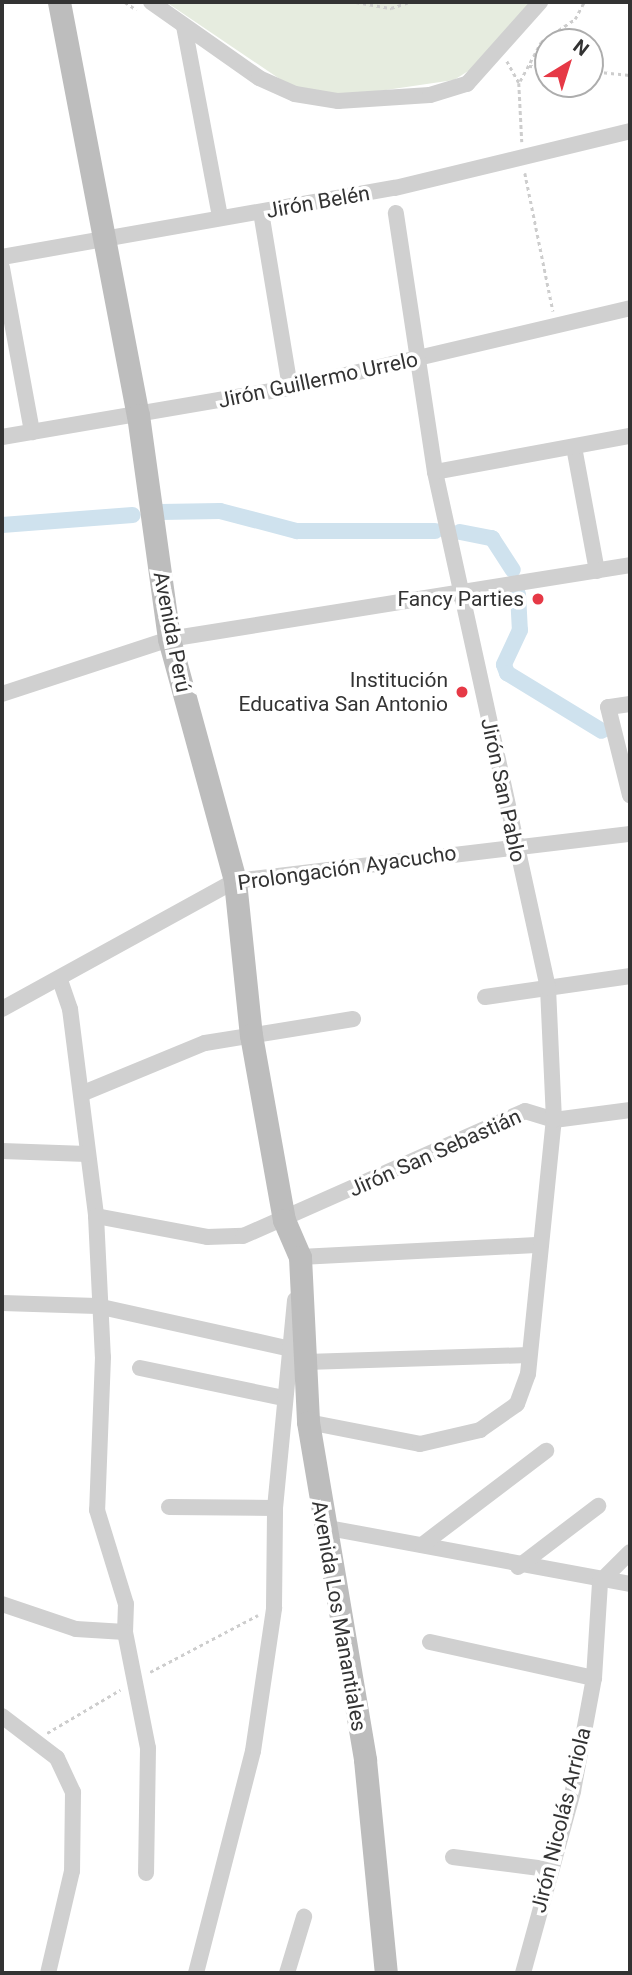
<!DOCTYPE html>
<html>
<head>
<meta charset="utf-8">
<style>
	body { margin:0 }
	#map { position:relative; width:632px; height:1975px; overflow:hidden; background:#fff; font-family:Roboto,sans-serif }
	div>[style] { position:absolute }
	[style*='--x'] { left:calc(var(--x)*1px); top:calc(var(--y)*1px); width:calc(var(--w)*1px); rotate:calc(var(--a)*1deg) }
	.green>* { inset:0; background:#e6ecdf }
	.canal>* { height:16px; margin:-8px; padding:0 8px; transform-origin:8px; border-radius:8px; background:#cfe2ee }
	.path>* { height:2.5px; margin-top:-1.25px; transform-origin:0; background:repeating-linear-gradient(90deg,#cdcdcd 0 3.5px,transparent 0 7px) }
	.street>* { height:16px; margin:-8px; padding:0 8px; transform-origin:8px; border-radius:8px; background:#d0d0d0 }
	.secondary>* { height:23px; margin:-11.5px; padding:0 11.5px; transform-origin:11.5px; border-radius:11.5px; background:#bdbdbd }
	.dots>* { width:19px; height:19px; translate:-50% -50%; box-sizing:border-box; border:4px solid #fff; border-radius:50% }
	span { translate:-50% -50%; white-space:nowrap; text-align:center; line-height:1.15; -webkit-text-stroke:7px #fff; paint-order:stroke }
	.street-label { font-size:21px; color:#333 }
	.poi-label { font-size:21px; color:#333 }
	.right { translate:-100% -50%; text-align:right }
	.frame { position:absolute; inset:0; border:4px solid #333; pointer-events:none }
	.north { position:absolute; left:534px; top:28px; width:70px; height:70px; box-sizing:border-box; background:#fff; border:2px solid #adadad; border-radius:50%; rotate:38deg; font-size:19px; font-weight:700; line-height:28px; text-align:center; color:#333 }
	.north::after { content:''; display:block; margin:auto; width:24px; height:32px; background:#e63946; clip-path:polygon(50% 0,100% 100%,50% 72%,0 100%) }
</style>
</head>
<body>
<div id="map">
	<div class="green">
		<div style="clip-path:polygon(166px 2px,531px 2px,473px 68px,454px 80px,345px 96px,296px 90px)"></div>
	</div>
	<div class="canal">
		<div style="--x:160;--y:512;--w:60;--a:-1"></div>
		<div style="--x:220;--y:511;--w:80;--a:14.6"></div>
		<div style="--x:297;--y:531;--w:138;--a:0"></div>
		<div style="--x:2;--y:525;--w:131;--a:-4.4"></div>
		<div style="--x:460;--y:532;--w:33;--a:11"></div>
		<div style="--x:492;--y:538;--w:38;--a:57"></div>
		<div style="--x:518;--y:594;--w:36;--a:87"></div>
		<div style="--x:520;--y:630;--w:38;--a:115"></div>
		<div style="--x:504;--y:665;--w:9;--a:69"></div>
		<div style="--x:507;--y:673;--w:111;--a:31.4"></div>
	</div>
	<div class="path">
		<div style="--x:125;--y:2;--w:14;--a:34"></div>
		<div style="--x:356;--y:2;--w:36;--a:10"></div>
		<div style="--x:391;--y:8;--w:20;--a:-18"></div>
		<div style="--x:507;--y:61;--w:25;--a:61"></div>
		<div style="--x:519;--y:83;--w:59;--a:87.1"></div>
		<div style="--x:529;--y:66;--w:19;--a:3"></div>
		<div style="--x:590;--y:71;--w:40;--a:5.7"></div>
		<div style="--x:520;--y:81;--w:44;--a:-61.7"></div>
		<div style="--x:541;--y:42;--w:41;--a:-34.1"></div>
		<div style="--x:575;--y:19;--w:19;--a:-62"></div>
		<div style="--x:525;--y:173;--w:141;--a:78.5"></div>
		<div style="--x:150;--y:1672;--w:122;--a:-27.8"></div>
		<div style="--x:47;--y:1733;--w:85;--a:-30.5"></div>
	</div>
	<div class="street">
		<div style="--x:151;--y:2;--w:132;--a:35.1"></div>
		<div style="--x:259;--y:78;--w:39;--a:24"></div>
		<div style="--x:295;--y:94;--w:44;--a:9.2"></div>
		<div style="--x:338;--y:101;--w:92;--a:-3.7"></div>
		<div style="--x:430;--y:95;--w:39;--a:-17"></div>
		<div style="--x:467;--y:84;--w:110;--a:-48.3"></div>
		<div style="--x:184;--y:26;--w:193;--a:79.3"></div>
		<div style="--x:261;--y:212;--w:178;--a:80.6"></div>
		<div style="--x:2;--y:257;--w:399;--a:-10"></div>
		<div style="--x:395;--y:188;--w:242;--a:-13.6"></div>
		<div style="--x:2;--y:268;--w:167;--a:79.6"></div>
		<div style="--x:2;--y:437;--w:292;--a:-9.7"></div>
		<div style="--x:290;--y:388;--w:349;--a:-13.2"></div>
		<div style="--x:574;--y:447;--w:126;--a:79.5"></div>
		<div style="--x:435;--y:472;--w:198;--a:-10.5"></div>
		<div style="--x:2;--y:694;--w:176;--a:-18.2"></div>
		<div style="--x:169;--y:639;--w:467;--a:-9.1"></div>
		<div style="--x:630;--y:704;--w:22;--a:172"></div>
		<div style="--x:608;--y:707;--w:91;--a:76"></div>
		<div style="--x:60;--y:980;--w:31;--a:71"></div>
		<div style="--x:70;--y:1009;--w:209;--a:82.8"></div>
		<div style="--x:96;--y:1216;--w:141;--a:87.2"></div>
		<div style="--x:103;--y:1357;--w:153;--a:92.2"></div>
		<div style="--x:97;--y:1510;--w:98;--a:72.9"></div>
		<div style="--x:126;--y:1604;--w:28;--a:92"></div>
		<div style="--x:125;--y:1632;--w:118;--a:78.8"></div>
		<div style="--x:148;--y:1748;--w:125;--a:90.9"></div>
		<div style="--x:485;--y:997;--w:147;--a:-8.2"></div>
		<div style="--x:2;--y:1009;--w:266;--a:-28.8"></div>
		<div style="--x:235;--y:881;--w:398;--a:-6.8"></div>
		<div style="--x:81;--y:1094;--w:134;--a:-22.4"></div>
		<div style="--x:205;--y:1043;--w:150;--a:-9.2"></div>
		<div style="--x:2;--y:1151;--w:85;--a:2"></div>
		<div style="--x:96;--y:1216;--w:113;--a:10.7"></div>
		<div style="--x:207;--y:1237;--w:36;--a:-2"></div>
		<div style="--x:243;--y:1236;--w:308;--a:-23.9"></div>
		<div style="--x:525;--y:1111;--w:30;--a:17"></div>
		<div style="--x:554;--y:1120;--w:77;--a:-7.5"></div>
		<div style="--x:300;--y:1257;--w:241;--a:-2.9"></div>
		<div style="--x:2;--y:1303;--w:95;--a:1.8"></div>
		<div style="--x:97;--y:1306;--w:195;--a:12.5"></div>
		<div style="--x:306;--y:1362;--w:223;--a:-1.8"></div>
		<div style="--x:140;--y:1368;--w:146;--a:11.8"></div>
		<div style="--x:308;--y:1422;--w:114;--a:11.1"></div>
		<div style="--x:420;--y:1444;--w:62;--a:-13.1"></div>
		<div style="--x:480;--y:1430;--w:45;--a:-35.1"></div>
		<div style="--x:517;--y:1404;--w:32;--a:-70"></div>
		<div style="--x:528;--y:1374;--w:255;--a:-84.2"></div>
		<div style="--x:554;--y:1120;--w:132;--a:-92.6"></div>
		<div style="--x:548;--y:988;--w:528;--a:-102.35"></div>
		<div style="--x:435;--y:472;--w:262;--a:-98.6"></div>
		<div style="--x:169;--y:1507;--w:106;--a:0.5"></div>
		<div style="--x:323;--y:1527;--w:312;--a:10.5"></div>
		<div style="--x:422;--y:1545;--w:156;--a:-37.2"></div>
		<div style="--x:518;--y:1567;--w:101;--a:-37.3"></div>
		<div style="--x:2;--y:1604;--w:78;--a:18.7"></div>
		<div style="--x:76;--y:1629;--w:49;--a:3.5"></div>
		<div style="--x:430;--y:1642;--w:168;--a:12.4"></div>
		<div style="--x:2;--y:1716;--w:69;--a:37.4"></div>
		<div style="--x:57;--y:1758;--w:38;--a:65"></div>
		<div style="--x:73;--y:1792;--w:79;--a:90.7"></div>
		<div style="--x:72;--y:1871;--w:105;--a:103.2"></div>
		<div style="--x:453;--y:1857;--w:95;--a:7.3"></div>
		<div style="--x:196;--y:1973;--w:229;--a:-75.6"></div>
		<div style="--x:253;--y:1751;--w:145;--a:-81.6"></div>
		<div style="--x:274;--y:1608;--w:100;--a:-89.4"></div>
		<div style="--x:275;--y:1508;--w:209;--a:-84.5"></div>
		<div style="--x:287;--y:1973;--w:59;--a:-73.1"></div>
		<div style="--x:523;--y:1973;--w:189;--a:-74.6"></div>
		<div style="--x:573;--y:1791;--w:115;--a:-79.5"></div>
		<div style="--x:594;--y:1678;--w:96;--a:-86.4"></div>
		<div style="--x:600;--y:1582;--w:42;--a:-45"></div>
	</div>
	<div class="secondary">
		<div style="--x:59;--y:2;--w:420;--a:79.2"></div>
		<div style="--x:138;--y:415;--w:226;--a:82.1"></div>
		<div style="--x:169;--y:639;--w:251;--a:74.7"></div>
		<div style="--x:235;--y:881;--w:155;--a:84.1"></div>
		<div style="--x:251;--y:1035;--w:188;--a:79.9"></div>
		<div style="--x:284;--y:1220;--w:40;--a:66.6"></div>
		<div style="--x:300;--y:1257;--w:165;--a:87.2"></div>
		<div style="--x:308;--y:1422;--w:343;--a:80.4"></div>
		<div style="--x:365;--y:1760;--w:214;--a:84.4"></div>
	</div>
	<div class="dots">
		<div style="left:538px;top:599px;background:#e63946"></div>
		<div style="left:462px;top:692px;background:#e63946"></div>
	</div>
	<div class="street-label">
		<span style="left:318px;top:202px;rotate:-10deg">Jirón Belén</span>
		<span style="left:318px;top:380px;rotate:-12deg">Jirón Guillermo Urrelo</span>
		<span style="left:172px;top:632px;rotate:79deg">Avenida Perú</span>
		<span style="left:503px;top:790px;rotate:78deg">Jirón San Pablo</span>
		<span style="left:347px;top:868px;rotate:-8deg">Prolongación Ayacucho</span>
		<span style="left:435px;top:1153px;rotate:-24deg">Jirón San Sebastián</span>
		<span style="left:339px;top:1616px;rotate:80deg">Avenida Los Manantiales</span>
		<span style="left:561px;top:1820px;rotate:-76deg">Jirón Nicolás Arriola</span>
	</div>
	<div class="poi-label">
		<span class="right" style="left:524px;top:599px">Fancy Parties</span>
		<span class="right" style="left:448px;top:692px">Institución<br>Educativa San Antonio</span>
	</div>
	<div class="frame"></div>
	<div class="north">N</div>
</div>
</body>
</html>
